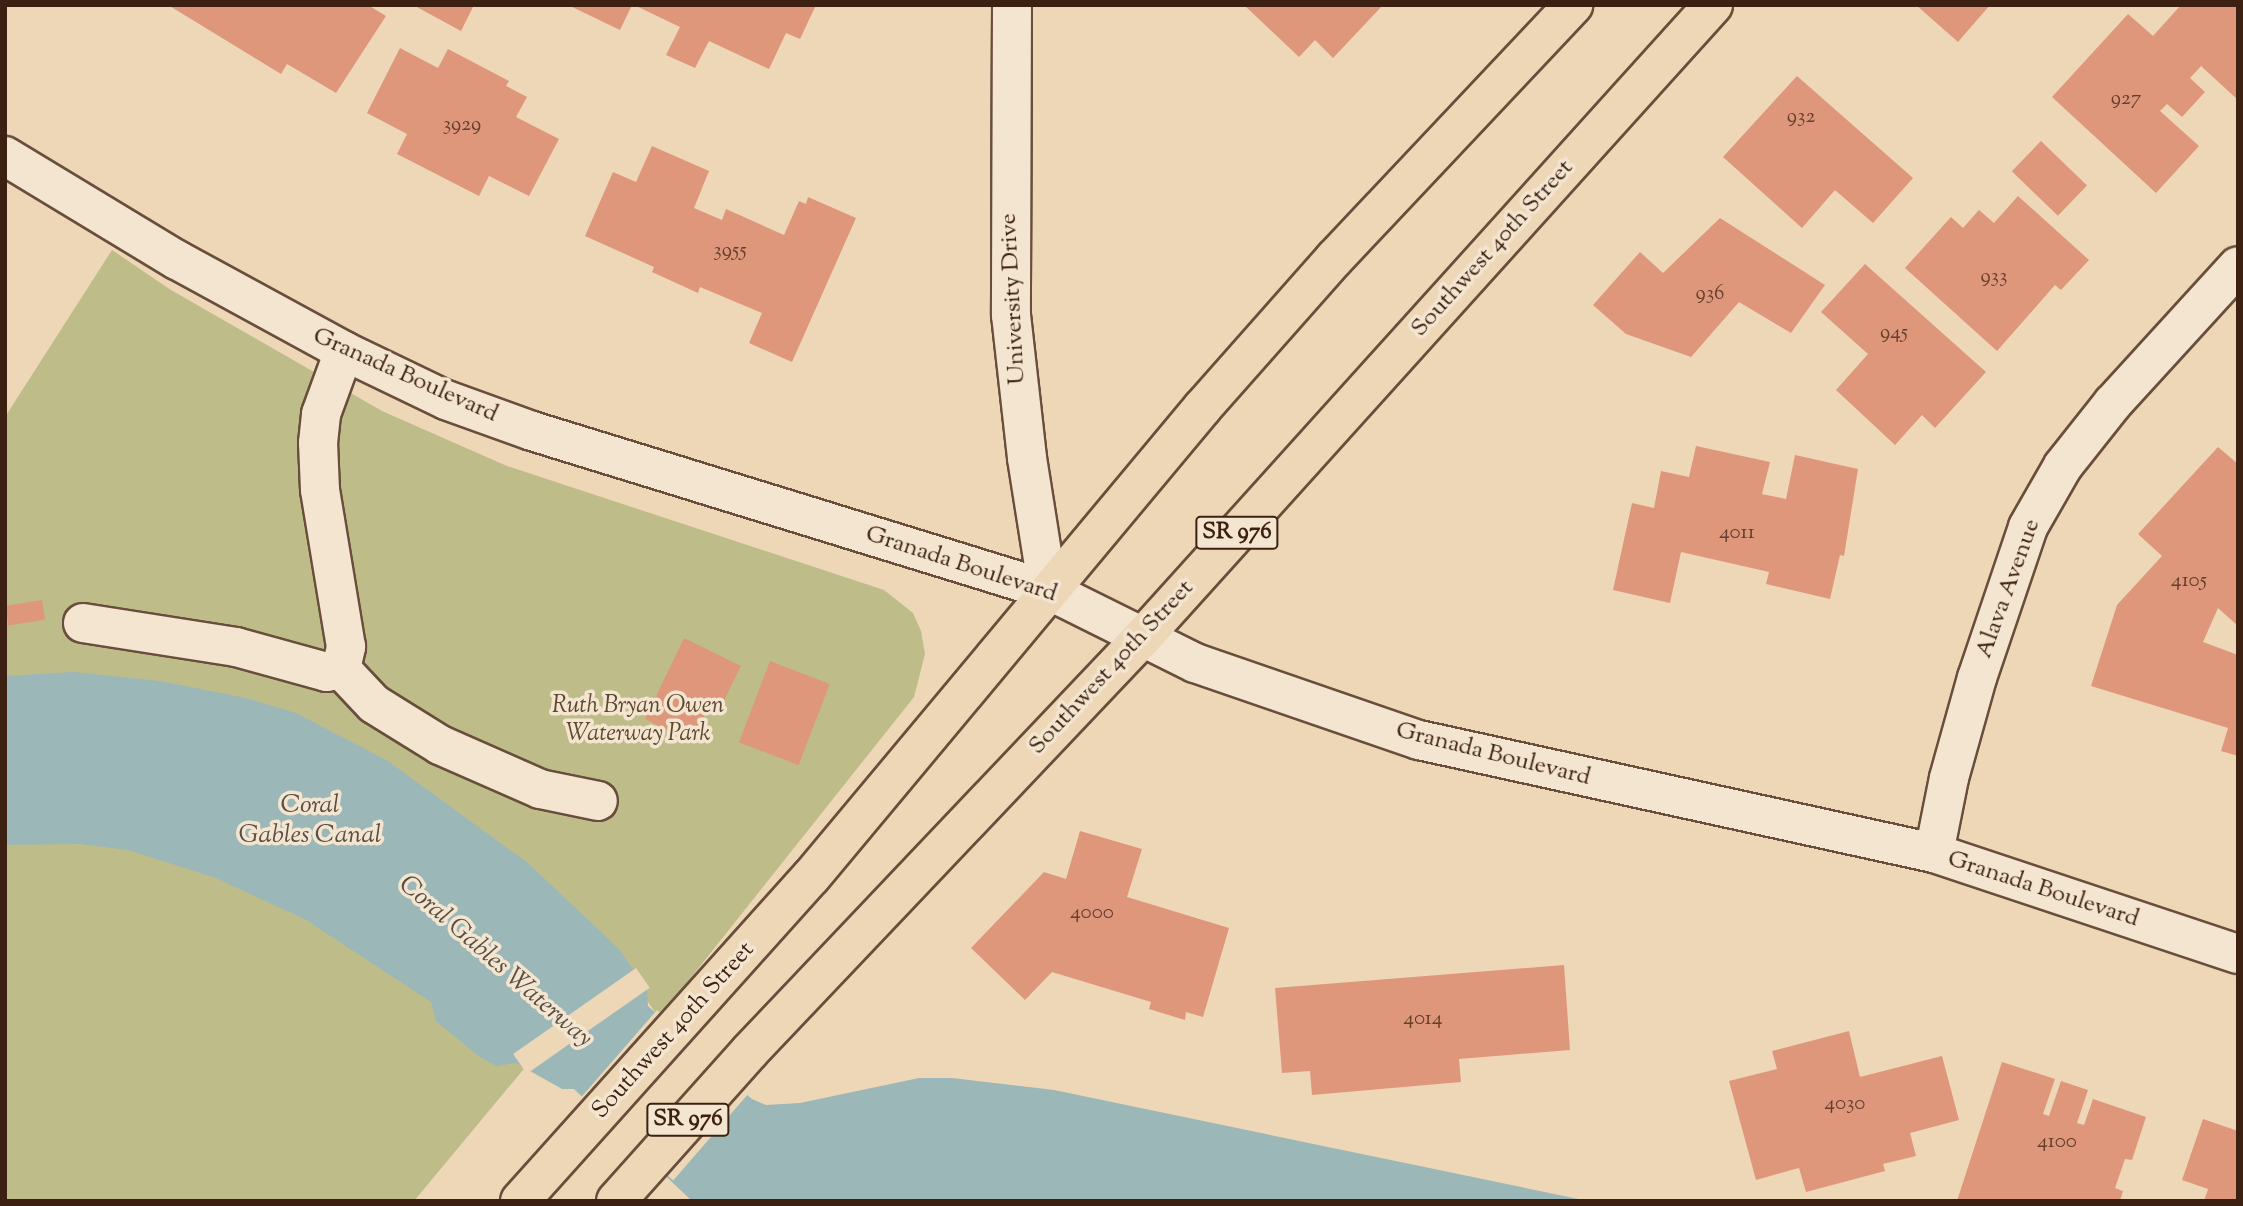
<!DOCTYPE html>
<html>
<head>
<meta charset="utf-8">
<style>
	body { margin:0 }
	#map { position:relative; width:2243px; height:1206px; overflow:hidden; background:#edd7b6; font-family:"Sorts Mill Goudy",serif }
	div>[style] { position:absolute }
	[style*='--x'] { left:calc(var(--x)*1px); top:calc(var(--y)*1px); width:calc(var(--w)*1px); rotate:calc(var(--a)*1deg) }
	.green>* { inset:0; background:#bebd8a }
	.water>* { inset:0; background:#9cb7b7 }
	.pier>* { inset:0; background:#edd7b6; transform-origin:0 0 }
	.building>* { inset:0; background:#df977c; transform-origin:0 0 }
	.roads { filter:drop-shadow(2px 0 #684e3b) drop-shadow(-2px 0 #684e3b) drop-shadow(0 2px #684e3b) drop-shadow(0 -2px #684e3b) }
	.minor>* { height:38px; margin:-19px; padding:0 19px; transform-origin:19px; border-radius:19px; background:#f3e5d0 }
	.major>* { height:38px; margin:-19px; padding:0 19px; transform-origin:19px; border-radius:19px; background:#edd7b6 }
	span { translate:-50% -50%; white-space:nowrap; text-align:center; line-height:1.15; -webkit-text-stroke:7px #f3e5d0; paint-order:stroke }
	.number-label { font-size:21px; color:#653e2c }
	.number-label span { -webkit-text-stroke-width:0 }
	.shield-label span { padding:2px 5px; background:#f3e5d0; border:2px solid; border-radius:5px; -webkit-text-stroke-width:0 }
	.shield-label { font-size:23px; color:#3c2112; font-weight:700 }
	.street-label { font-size:24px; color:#3c2112 }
	.park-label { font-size:24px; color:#5c4830; font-style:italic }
	.water-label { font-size:26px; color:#594e44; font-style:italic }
	.frame { position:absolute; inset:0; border:7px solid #3c2112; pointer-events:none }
</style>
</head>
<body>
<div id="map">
	<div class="green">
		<div style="clip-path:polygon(112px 250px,171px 290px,382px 411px,507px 466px,884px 590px,913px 613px,921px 631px,925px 654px,914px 697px,685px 985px,657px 1015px,617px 957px,414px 1201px,5px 1201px,5px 417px)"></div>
	</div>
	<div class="water">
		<div style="clip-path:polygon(74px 672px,160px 681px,246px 698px,296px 713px,388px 761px,528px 863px,619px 949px,647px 989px,648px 1006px,752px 1099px,766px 1105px,800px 1103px,919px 1078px,952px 1078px,1054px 1090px,1588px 1201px,692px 1201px,574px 1089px,562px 1089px,516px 1063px,496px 1066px,478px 1056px,436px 1021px,431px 1002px,306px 920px,216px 878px,128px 850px,79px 844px,5px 845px,5px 676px)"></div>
	</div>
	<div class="pier">
		<div style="left:636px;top:968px;width:24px;height:150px;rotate:55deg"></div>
		<div style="left:657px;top:1010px;width:124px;height:118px;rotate:41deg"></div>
	</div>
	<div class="building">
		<div style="clip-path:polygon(168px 5px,368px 5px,386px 16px,336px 93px,287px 64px,281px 74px)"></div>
		<div style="clip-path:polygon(413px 5px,474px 5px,461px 31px)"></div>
		<div style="clip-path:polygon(568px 5px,632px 5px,620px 30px)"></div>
		<div style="clip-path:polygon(634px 5px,816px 5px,800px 39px,786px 33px,769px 69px,709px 41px,695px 68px,666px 55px,680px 27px)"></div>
		<div style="clip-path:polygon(1244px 5px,1383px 5px,1333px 58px,1315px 40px,1299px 57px)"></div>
		<div style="clip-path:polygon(1916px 5px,1990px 5px,1958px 42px)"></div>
		<div style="clip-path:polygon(2181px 5px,2238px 5px,2238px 100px,2201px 66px,2190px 78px,2205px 92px,2182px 117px,2167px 104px,2160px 111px,2199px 146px,2156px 193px,2052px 97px,2128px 14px,2153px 36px)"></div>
		<div style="clip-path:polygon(400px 48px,438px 68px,448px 49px,509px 81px,506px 86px,527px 97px,516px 117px,559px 139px,529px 196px,489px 176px,479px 196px,397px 154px,407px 134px,367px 113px)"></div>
		<div style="clip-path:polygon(1797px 76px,1913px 178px,1873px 223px,1835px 190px,1802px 228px,1723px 157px)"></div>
		<div style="left:2041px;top:141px;width:64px;height:42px;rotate:44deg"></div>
		<div style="clip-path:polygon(652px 146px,709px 171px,694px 208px,722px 220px,726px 209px,784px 235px,799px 201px,806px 204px,808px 197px,856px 218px,792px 362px,749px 343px,762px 313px,700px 287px,698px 293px,652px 272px,654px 267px,585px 236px,613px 172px,636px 182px)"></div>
		<div style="clip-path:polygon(2018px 196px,2089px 260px,2061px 290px,2055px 285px,1997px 351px,1905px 268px,1951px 217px,1963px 228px,1979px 210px,1994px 223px)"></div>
		<div style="clip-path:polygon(1720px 218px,1825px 285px,1791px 333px,1739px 302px,1691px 357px,1626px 334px,1593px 305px,1640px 252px,1663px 273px)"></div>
		<div style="clip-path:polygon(1865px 264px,1986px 372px,1935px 428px,1922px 415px,1895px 445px,1836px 390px,1868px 354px,1821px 312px)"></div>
		<div style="clip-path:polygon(1696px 446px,1770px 462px,1762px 494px,1786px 499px,1795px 455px,1858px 469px,1844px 556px,1840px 555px,1830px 599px,1766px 584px,1769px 572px,1681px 552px,1670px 603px,1613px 590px,1632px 503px,1654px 508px,1661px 471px,1689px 477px)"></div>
		<div style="clip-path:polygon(2218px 447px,2238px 464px,2238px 626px,2218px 608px,2203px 642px,2238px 655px,2238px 756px,2221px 751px,2228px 728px,2091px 686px,2117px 605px,2162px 556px,2138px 534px)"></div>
		<div style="left:42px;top:600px;width:20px;height:37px;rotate:81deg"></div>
		<div style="clip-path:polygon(684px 638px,741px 666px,717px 715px,707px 710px,696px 734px,681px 726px,677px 735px,645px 719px)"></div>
		<div style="left:770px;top:661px;width:64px;height:87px;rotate:21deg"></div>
		<div style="clip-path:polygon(1080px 831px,1142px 849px,1127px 897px,1229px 928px,1203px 1017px,1186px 1012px,1185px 1020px,1149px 1009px,1151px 1002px,1052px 972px,1025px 1000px,971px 948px,1044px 872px,1066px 879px)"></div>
		<div style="clip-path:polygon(1564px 965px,1570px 1050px,1459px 1059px,1461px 1082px,1312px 1095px,1310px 1071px,1282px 1073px,1275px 988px)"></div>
		<div style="clip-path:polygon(1849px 1031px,1860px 1077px,1942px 1056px,1959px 1120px,1910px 1133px,1916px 1156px,1883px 1164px,1885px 1171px,1806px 1192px,1799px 1168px,1756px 1180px,1729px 1081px,1777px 1069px,1772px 1051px)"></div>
		<div style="clip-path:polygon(2002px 1062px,2055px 1079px,2043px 1114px,2049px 1116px,2061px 1081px,2088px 1090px,2077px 1123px,2084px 1125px,2093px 1099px,2146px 1117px,2132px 1160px,2125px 1159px,2115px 1188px,2123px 1191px,2120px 1201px,1957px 1201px)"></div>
		<div style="clip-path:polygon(2203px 1119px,2238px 1131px,2238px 1201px,2204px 1201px,2208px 1189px,2182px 1180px)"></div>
	</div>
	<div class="roads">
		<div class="minor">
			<div style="--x:1012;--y:5;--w:310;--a:90.2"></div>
			<div style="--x:1011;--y:315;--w:144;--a:83.6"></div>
			<div style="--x:1027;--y:458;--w:134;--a:81"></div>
			<div style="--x:5;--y:156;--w:201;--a:31.2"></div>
			<div style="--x:177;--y:260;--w:190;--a:28.6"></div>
			<div style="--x:344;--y:351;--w:113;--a:25.7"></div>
			<div style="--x:446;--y:400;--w:91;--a:19.8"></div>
			<div style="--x:532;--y:431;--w:540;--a:17.13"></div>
			<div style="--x:1048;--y:590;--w:164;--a:26.4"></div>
			<div style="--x:1195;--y:663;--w:237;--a:19"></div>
			<div style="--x:1419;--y:740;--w:527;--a:12.38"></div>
			<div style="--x:1934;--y:853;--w:320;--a:18.4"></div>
			<div style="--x:83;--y:623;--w:155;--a:8.9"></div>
			<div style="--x:236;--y:647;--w:94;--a:15.4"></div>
			<div style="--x:327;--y:672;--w:14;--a:-12"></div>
			<div style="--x:341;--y:669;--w:23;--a:-77"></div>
			<div style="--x:346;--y:647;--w:159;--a:-99.4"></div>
			<div style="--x:320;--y:490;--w:47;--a:-92.4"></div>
			<div style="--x:318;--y:443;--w:29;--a:-84"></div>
			<div style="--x:321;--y:414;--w:67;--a:-69.9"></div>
			<div style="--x:341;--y:669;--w:48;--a:46.7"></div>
			<div style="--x:374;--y:704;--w:78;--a:31.8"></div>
			<div style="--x:440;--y:745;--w:109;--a:23.7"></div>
			<div style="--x:540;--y:789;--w:59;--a:11.7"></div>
			<div style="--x:1934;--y:853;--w:76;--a:-78.7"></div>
			<div style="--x:1949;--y:778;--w:104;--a:-74.4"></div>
			<div style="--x:1977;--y:678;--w:159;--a:-71.3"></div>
			<div style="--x:2028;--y:527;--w:70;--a:-60.2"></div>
			<div style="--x:2063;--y:466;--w:80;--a:-51.6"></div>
			<div style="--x:2113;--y:403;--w:185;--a:-47.6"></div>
		</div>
		<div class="major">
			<div style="--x:520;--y:1201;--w:435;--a:-48.1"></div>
			<div style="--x:811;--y:877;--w:612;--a:-50.17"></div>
			<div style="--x:1203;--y:407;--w:198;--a:-48.5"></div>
			<div style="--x:1334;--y:259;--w:349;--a:-46.7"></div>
			<div style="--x:616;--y:1201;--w:201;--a:-48.2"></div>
			<div style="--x:750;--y:1051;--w:568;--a:-46.5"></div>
			<div style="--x:1141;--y:639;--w:854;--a:-47.94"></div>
		</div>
	</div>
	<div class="number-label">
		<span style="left:2126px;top:99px">927</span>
		<span style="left:1801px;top:117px">932</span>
		<span style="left:462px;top:125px">3929</span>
		<span style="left:730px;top:251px">3955</span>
		<span style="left:1994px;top:277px">933</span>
		<span style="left:1710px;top:294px">936</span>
		<span style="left:1894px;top:333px">945</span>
		<span style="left:1737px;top:533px">4011</span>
		<span style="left:2189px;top:581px">4105</span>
		<span style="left:1092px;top:913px">4000</span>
		<span style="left:1423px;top:1019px">4014</span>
		<span style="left:1845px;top:1104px">4030</span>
		<span style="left:2057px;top:1142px">4100</span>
	</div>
	<div class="shield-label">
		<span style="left:1237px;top:533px">SR 976</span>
		<span style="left:688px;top:1120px">SR 976</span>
	</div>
	<div class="street-label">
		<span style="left:1493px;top:249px;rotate:-48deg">Southwest 40th Street</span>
		<span style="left:1014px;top:299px;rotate:-93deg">University Drive</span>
		<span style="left:405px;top:376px;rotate:24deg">Granada Boulevard</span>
		<span style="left:961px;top:565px;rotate:18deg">Granada Boulevard</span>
		<span style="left:2009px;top:589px;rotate:-70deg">Alava Avenue</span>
		<span style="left:1112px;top:668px;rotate:-47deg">Southwest 40th Street</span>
		<span style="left:1493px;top:755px;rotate:14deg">Granada Boulevard</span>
		<span style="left:2043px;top:890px;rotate:18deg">Granada Boulevard</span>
		<span style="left:674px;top:1031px;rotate:-48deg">Southwest 40th Street</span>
	</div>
	<div class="park-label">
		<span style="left:638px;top:721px">Ruth Bryan Owen<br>Waterway Park</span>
	</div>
	<div class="water-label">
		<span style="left:310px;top:821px">Coral<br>Gables Canal</span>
		<span style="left:495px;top:962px;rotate:41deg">Coral Gables Waterway</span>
	</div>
	<div class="frame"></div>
</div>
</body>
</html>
